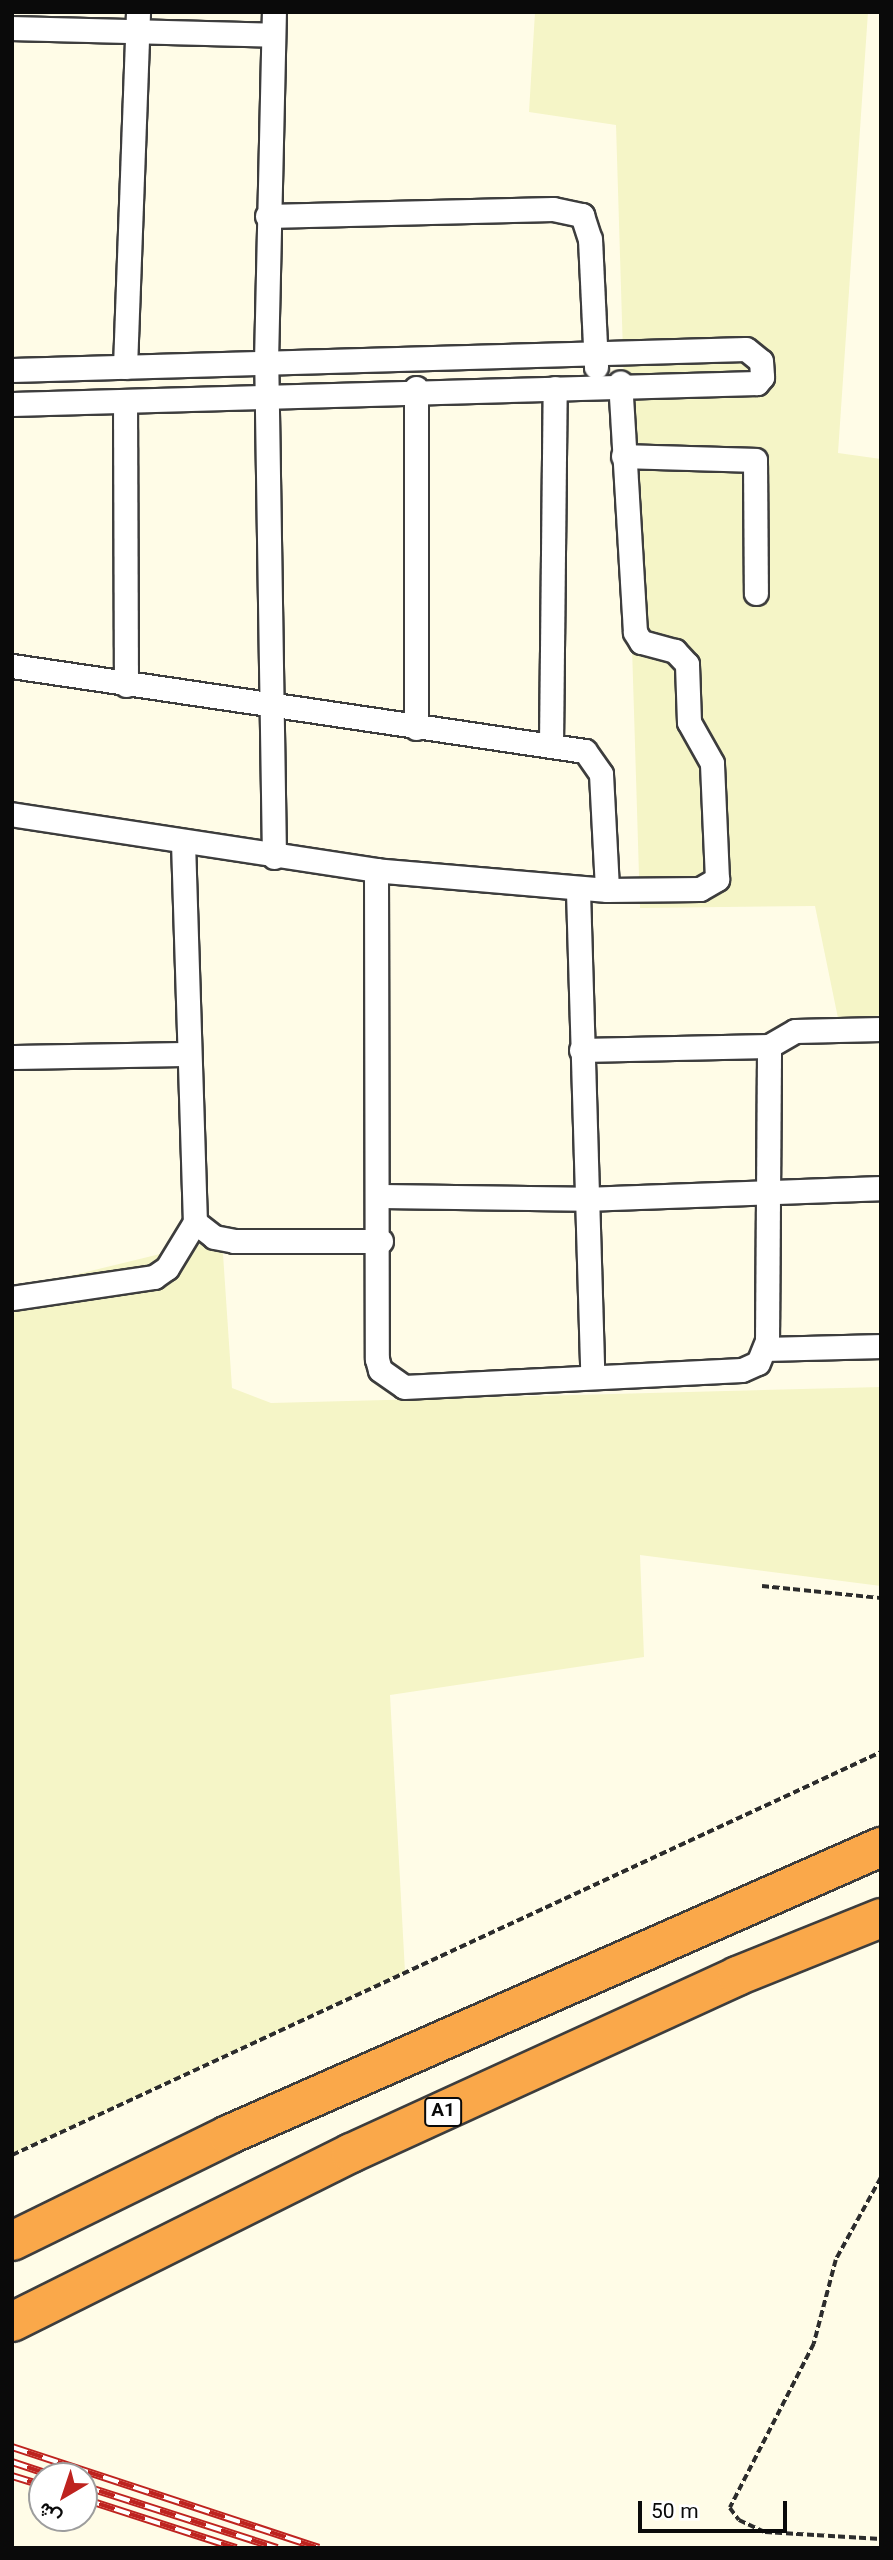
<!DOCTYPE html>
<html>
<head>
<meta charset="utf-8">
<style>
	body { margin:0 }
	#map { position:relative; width:893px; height:2560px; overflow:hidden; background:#fffce7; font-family:Georgia,Vazirmatn,serif }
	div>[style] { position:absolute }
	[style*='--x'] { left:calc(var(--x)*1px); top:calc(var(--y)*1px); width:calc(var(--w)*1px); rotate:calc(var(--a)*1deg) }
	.farmland>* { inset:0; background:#f5f5c7 }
	.path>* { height:3.5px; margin-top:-1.75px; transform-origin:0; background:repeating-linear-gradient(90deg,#2c2c2c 0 7px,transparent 0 10.5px) }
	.roads { filter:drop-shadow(2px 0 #3d3d3d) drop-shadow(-2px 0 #3d3d3d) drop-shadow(0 2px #3d3d3d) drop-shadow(0 -2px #3d3d3d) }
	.street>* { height:23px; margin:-11.5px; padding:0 11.5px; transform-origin:11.5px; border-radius:11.5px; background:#fff }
	.highway>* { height:38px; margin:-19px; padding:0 19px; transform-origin:19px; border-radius:19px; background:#faa84a }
	.rail>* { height:8px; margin-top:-4px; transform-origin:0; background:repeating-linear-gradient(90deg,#fff 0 16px,#be231f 0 32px); box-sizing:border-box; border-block:2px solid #be231f }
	span { translate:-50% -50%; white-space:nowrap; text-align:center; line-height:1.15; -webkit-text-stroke:7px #fff; paint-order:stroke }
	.shield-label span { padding:2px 5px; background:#fff; border:2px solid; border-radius:5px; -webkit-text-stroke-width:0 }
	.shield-label { font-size:19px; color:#0a0a0a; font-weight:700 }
	.frame { position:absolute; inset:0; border:14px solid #0a0a0a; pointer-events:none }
	.north { position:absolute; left:28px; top:2462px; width:70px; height:70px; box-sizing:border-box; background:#fff; border:2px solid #9d9d9d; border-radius:50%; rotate:219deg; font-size:19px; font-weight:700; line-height:28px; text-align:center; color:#0a0a0a }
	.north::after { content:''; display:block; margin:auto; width:24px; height:32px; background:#be231f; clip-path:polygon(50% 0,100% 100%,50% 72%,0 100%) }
	.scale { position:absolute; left:638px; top:2501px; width:149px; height:32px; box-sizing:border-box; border:4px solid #0a0a0a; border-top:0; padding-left:9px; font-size:21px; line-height:24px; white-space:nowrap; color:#0a0a0a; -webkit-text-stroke:5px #fff; paint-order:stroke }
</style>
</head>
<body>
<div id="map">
	<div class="farmland">
		<div style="clip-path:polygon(535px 12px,868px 12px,838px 453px,881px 459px,881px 1015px,839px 1023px,815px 906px,640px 908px,616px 125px,529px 112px)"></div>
		<div style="clip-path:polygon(222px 1239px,232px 1388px,271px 1403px,881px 1387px,881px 1586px,640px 1555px,644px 1657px,390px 1695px,405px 1972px,12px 2154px,12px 1290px)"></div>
	</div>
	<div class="path">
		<div style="--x:762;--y:1586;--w:120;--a:5.8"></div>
		<div style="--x:12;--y:2155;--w:958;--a:-24.88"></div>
		<div style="--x:881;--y:2178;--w:94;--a:118.8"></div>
		<div style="--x:836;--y:2260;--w:87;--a:104.7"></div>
		<div style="--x:814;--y:2344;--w:184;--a:117.1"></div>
		<div style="--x:730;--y:2508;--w:15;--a:53"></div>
		<div style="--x:739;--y:2520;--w:29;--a:25"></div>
		<div style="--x:765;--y:2532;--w:116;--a:3.5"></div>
	</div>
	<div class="roads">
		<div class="street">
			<div style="--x:12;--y:28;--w:260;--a:1.5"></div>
			<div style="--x:267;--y:216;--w:286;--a:-1.4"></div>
			<div style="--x:553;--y:209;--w:30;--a:12"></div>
			<div style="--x:582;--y:215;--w:25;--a:72"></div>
			<div style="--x:590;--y:239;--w:128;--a:87.3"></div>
			<div style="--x:125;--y:367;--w:355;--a:-87.9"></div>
			<div style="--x:12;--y:370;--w:734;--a:-1.64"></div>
			<div style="--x:746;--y:349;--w:19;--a:39"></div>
			<div style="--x:761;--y:361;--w:16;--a:86"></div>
			<div style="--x:762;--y:377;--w:8;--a:130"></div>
			<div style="--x:757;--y:383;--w:745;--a:178.39"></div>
			<div style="--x:416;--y:388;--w:340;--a:90"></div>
			<div style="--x:125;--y:401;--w:284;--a:89.8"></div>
			<div style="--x:623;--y:456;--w:132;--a:1.7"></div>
			<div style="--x:755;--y:460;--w:133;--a:89.6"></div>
			<div style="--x:12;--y:666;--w:579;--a:8.44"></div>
			<div style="--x:585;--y:751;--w:28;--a:55"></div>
			<div style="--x:601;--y:774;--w:116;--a:87"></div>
			<div style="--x:607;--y:890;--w:232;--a:-175.1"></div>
			<div style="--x:376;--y:870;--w:368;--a:-171.3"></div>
			<div style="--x:551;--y:744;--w:356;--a:-89.4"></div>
			<div style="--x:183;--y:842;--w:380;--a:88.2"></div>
			<div style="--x:195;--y:1222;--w:24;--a:38"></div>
			<div style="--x:214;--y:1237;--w:20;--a:11"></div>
			<div style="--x:234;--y:1241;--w:147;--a:0"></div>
			<div style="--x:274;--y:857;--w:495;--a:-90.9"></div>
			<div style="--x:266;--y:362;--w:350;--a:-88.7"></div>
			<div style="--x:376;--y:870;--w:489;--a:89.9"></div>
			<div style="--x:377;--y:1359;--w:11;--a:75"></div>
			<div style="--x:380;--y:1370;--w:29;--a:35"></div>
			<div style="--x:404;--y:1387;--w:338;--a:-2.9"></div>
			<div style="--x:742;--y:1370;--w:17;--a:-24"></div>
			<div style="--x:758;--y:1363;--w:24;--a:-68"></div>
			<div style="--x:767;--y:1341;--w:295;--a:-89.6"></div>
			<div style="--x:607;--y:890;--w:93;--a:-0.6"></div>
			<div style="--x:700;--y:889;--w:20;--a:-30"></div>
			<div style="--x:717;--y:879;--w:116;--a:-92.5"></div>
			<div style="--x:712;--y:763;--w:47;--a:-119.3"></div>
			<div style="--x:689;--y:722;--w:58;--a:-92"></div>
			<div style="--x:687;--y:664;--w:18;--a:-133"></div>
			<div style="--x:675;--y:651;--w:35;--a:-165"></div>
			<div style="--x:641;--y:642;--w:12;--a:-121"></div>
			<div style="--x:635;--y:632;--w:250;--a:-93.4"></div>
			<div style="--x:578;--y:891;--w:484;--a:88.3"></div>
			<div style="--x:581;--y:1050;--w:188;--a:-1.2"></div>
			<div style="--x:769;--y:1046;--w:30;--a:-30"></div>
			<div style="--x:795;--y:1031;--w:86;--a:-1.3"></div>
			<div style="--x:12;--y:1057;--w:174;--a:-1"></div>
			<div style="--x:381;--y:1196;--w:203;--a:0.8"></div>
			<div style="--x:584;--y:1199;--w:297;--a:-2.1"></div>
			<div style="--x:12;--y:1298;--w:144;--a:-8.4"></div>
			<div style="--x:154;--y:1277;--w:16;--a:-35"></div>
			<div style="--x:167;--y:1268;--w:54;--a:-58.7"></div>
			<div style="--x:766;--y:1349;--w:115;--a:-1.5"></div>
		</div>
		<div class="highway">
			<div style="--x:12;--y:2241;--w:241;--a:-26.1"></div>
			<div style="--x:228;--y:2135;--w:714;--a:-23.8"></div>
			<div style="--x:12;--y:2322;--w:379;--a:-26.5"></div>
			<div style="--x:351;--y:2153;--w:425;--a:-24.6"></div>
			<div style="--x:737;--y:1976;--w:155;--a:-21.9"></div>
		</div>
	</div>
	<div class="rail">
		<div style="--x:12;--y:2447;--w:323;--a:18.2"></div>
		<div style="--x:12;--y:2462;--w:44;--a:18.4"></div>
		<div style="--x:12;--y:2476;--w:31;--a:17"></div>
		<div style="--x:84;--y:2486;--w:203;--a:17.8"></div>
		<div style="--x:84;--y:2499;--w:160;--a:17.9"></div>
	</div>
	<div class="shield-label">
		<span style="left:443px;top:2112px">A1</span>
	</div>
	<div class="frame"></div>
	<div class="north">ش</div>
	<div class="scale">50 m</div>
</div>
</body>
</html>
